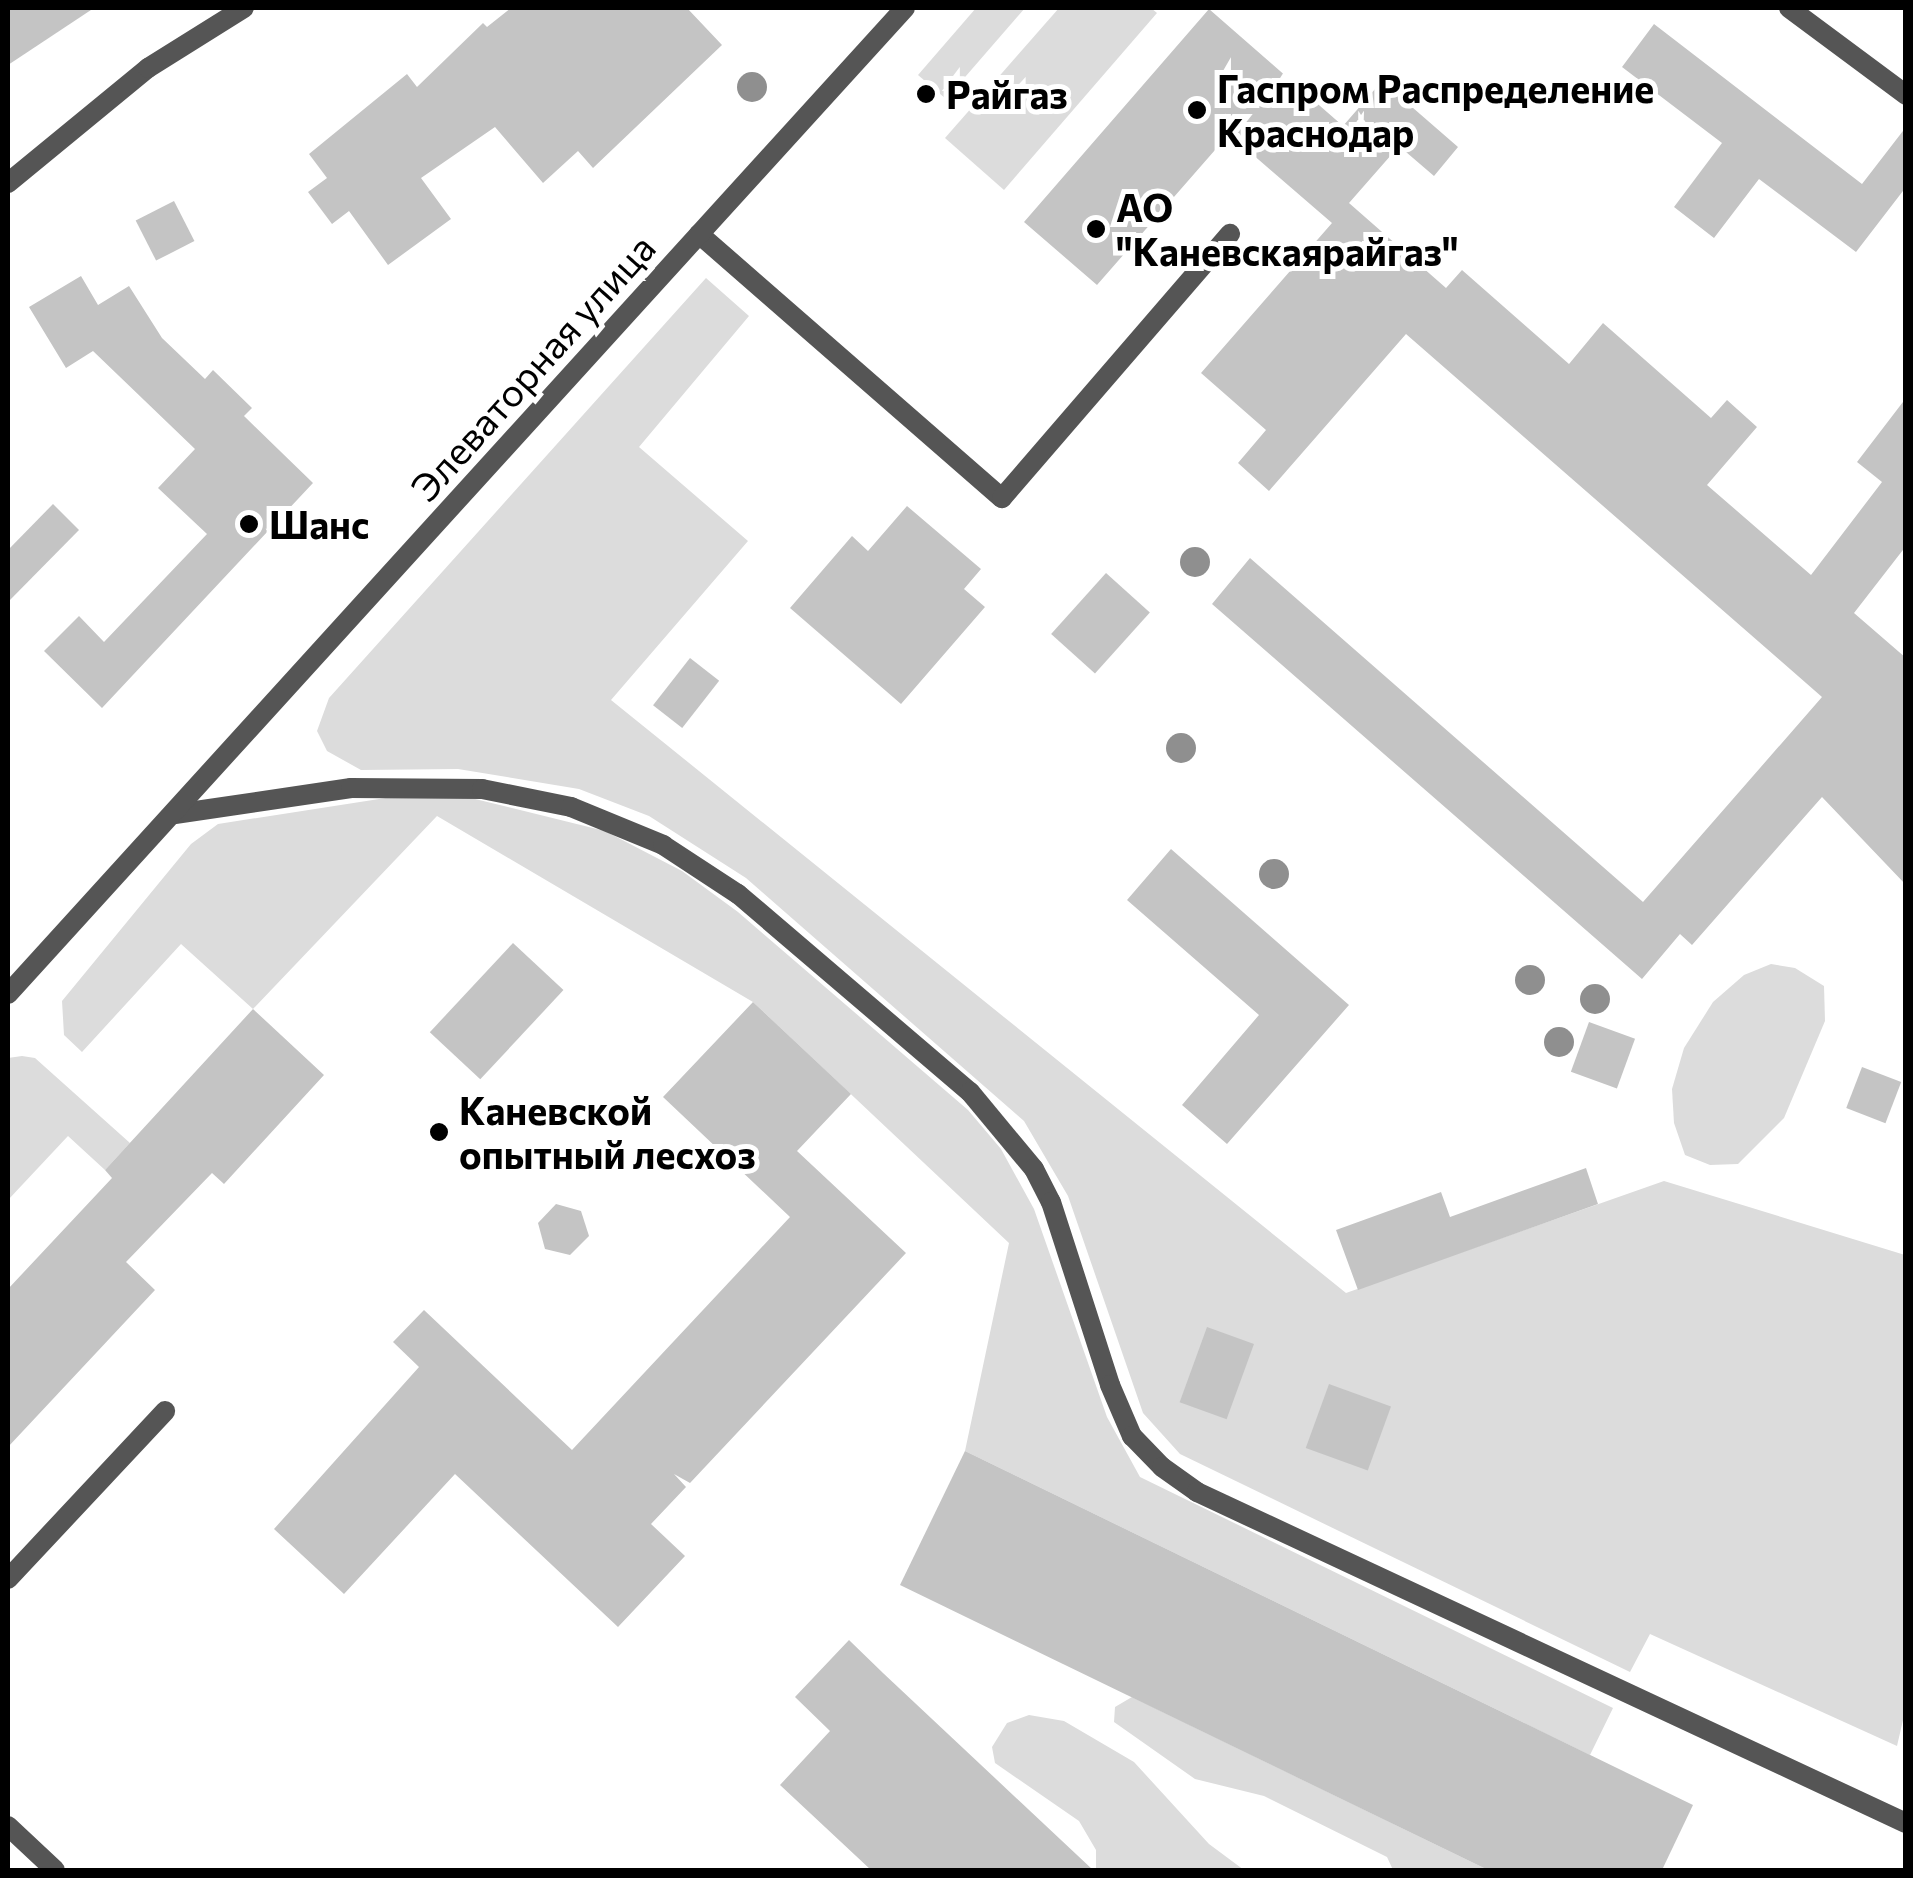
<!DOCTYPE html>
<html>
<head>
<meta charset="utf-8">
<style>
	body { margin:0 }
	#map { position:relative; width:1913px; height:1878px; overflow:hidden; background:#fff; font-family:Commissioner,sans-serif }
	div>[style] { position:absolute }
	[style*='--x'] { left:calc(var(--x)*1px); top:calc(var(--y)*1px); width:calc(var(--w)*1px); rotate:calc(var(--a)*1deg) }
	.green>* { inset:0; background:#dcdcdc }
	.building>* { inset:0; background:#c4c4c4; transform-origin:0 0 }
	.service>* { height:20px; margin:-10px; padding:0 10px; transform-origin:10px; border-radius:10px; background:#555 }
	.minor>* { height:20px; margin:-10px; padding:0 10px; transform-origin:10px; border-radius:10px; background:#555 }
	.tertiary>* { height:20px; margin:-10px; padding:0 10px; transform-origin:10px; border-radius:10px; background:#555 }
	.trees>* { width:30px; height:30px; margin:-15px; border-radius:50%; background:#8f8f8f }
	.dots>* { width:28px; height:28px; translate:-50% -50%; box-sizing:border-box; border:5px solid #fff; border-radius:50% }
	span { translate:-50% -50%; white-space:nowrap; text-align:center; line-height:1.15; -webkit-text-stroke:10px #fff; paint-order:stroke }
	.poi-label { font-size:38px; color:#000; font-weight:700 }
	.left { translate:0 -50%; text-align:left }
	.street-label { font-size:38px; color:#000 }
	.frame { position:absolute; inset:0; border:10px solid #000; pointer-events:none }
</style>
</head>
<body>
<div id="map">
	<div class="green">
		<div style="clip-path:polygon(976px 8px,1025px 8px,946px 99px,918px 75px)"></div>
		<div style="clip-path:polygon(1059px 8px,1151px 8px,1157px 13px,1004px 190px,945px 138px)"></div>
		<div style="clip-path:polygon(706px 278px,749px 316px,639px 447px,748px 541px,611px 700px,1346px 1293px,1664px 1181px,1905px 1255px,1906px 1707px,1897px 1746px,1650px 1634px,1630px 1672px,1180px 1454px,1143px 1413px,1068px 1196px,1024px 1121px,746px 878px,649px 816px,579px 789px,458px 769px,361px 770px,327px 751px,317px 731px,329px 698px)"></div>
		<div style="clip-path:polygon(392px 797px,471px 798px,605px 831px,682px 871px,738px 912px,968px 1110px,1001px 1149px,1034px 1209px,1107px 1417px,1140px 1477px,1613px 1708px,1590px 1755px,965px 1451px,1009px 1243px,753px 1002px,437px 816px,253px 1009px,181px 944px,82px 1052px,64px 1035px,62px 1001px,191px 844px,218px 824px)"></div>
		<div style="clip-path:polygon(1771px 964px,1795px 968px,1824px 986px,1825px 1021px,1784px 1118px,1738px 1164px,1710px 1165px,1685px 1155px,1674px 1123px,1672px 1089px,1684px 1048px,1713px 1002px,1744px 975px)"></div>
		<div style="clip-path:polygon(22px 1056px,35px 1058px,130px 1143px,105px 1170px,68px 1136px,8px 1200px,8px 1058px)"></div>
		<div style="clip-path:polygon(1132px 1697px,1488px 1870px,1393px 1870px,1387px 1857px,1264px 1796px,1195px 1779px,1114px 1722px,1115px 1707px)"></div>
		<div style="clip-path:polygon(1029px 1715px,1064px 1721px,1134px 1762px,1209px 1844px,1244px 1870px,1096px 1870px,1096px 1850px,1079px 1821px,995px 1763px,992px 1747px,1007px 1723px)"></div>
	</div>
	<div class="building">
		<div style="clip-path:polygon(8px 8px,94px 8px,8px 65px)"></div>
		<div style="clip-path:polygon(511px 8px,687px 8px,722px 45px,593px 168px,578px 151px,543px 183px,495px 127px,421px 178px,451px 219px,388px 265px,349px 211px,332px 224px,308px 192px,327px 178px,309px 154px,407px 74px,417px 87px,483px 23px,487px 27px)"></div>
		<div style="clip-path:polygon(1209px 9px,1343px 126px,1382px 81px,1458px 147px,1434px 176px,1399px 146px,1349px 203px,1446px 288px,1462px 270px,1569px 364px,1603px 323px,1711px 418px,1727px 400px,1757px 427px,1707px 485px,1811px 575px,1882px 482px,1857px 462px,1906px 398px,1906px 546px,1854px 613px,1906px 658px,1906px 885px,1822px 797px,1692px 945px,1680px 934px,1642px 979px,1212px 604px,1250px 558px,1643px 902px,1822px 697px,1406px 334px,1269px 491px,1238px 463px,1266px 430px,1201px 373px,1332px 223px,1229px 134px,1097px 285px,1024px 222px)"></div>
		<div style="clip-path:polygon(1654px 24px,1862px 184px,1906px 127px,1906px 187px,1856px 252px,1759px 179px,1714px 238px,1674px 207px,1722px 143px,1622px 67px)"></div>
		<div style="left:174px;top:201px;width:45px;height:43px;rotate:63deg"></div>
		<div style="clip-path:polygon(81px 276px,98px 305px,129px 286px,162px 338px,205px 379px,213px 370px,252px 408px,244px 416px,313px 483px,102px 708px,44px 651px,79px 616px,104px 642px,207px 534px,158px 488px,195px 449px,93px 351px,66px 368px,29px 307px)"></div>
		<div style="clip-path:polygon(53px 504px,79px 530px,8px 602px,8px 550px)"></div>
		<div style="clip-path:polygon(907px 506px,981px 569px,964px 589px,985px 607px,901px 704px,790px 608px,852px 536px,868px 551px)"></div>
		<div style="left:1106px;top:573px;width:59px;height:82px;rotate:42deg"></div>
		<div style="left:690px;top:658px;width:37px;height:60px;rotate:38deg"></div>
		<div style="clip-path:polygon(1171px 849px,1349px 1005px,1227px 1144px,1182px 1105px,1259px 1015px,1127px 900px)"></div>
		<div style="left:513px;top:943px;width:69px;height:122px;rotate:43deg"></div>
		<div style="clip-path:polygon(753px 1002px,851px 1094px,797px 1151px,906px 1253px,690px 1483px,674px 1474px,686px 1487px,651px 1524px,685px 1556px,618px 1627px,455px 1474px,344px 1594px,274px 1529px,419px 1367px,393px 1342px,424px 1310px,572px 1450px,790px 1217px,663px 1097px)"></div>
		<div style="clip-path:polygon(253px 1009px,324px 1075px,224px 1184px,212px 1173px,126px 1262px,155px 1290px,8px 1447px,8px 1289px,112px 1178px,105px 1170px)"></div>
		<div style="left:1589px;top:1022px;width:49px;height:53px;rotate:20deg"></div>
		<div style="left:1862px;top:1067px;width:42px;height:44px;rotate:21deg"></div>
		<div style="clip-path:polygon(1586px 1168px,1598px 1204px,1358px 1290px,1336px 1230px,1441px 1192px,1450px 1217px)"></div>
		<div style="clip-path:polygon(556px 1204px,581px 1211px,589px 1236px,570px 1255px,545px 1249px,538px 1223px)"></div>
		<div style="left:1207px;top:1327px;width:50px;height:80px;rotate:20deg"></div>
		<div style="left:1329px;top:1384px;width:66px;height:68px;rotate:20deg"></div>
		<div style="clip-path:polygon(965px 1451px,1693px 1805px,1662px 1870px,1488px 1870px,900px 1585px)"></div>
		<div style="clip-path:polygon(849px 1640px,883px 1673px,1093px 1870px,871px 1870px,780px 1785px,830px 1731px,795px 1697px)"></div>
	</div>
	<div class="service">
		<div style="--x:699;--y:234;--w:402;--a:41.1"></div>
		<div style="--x:1002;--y:498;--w:349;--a:-49.2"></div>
		<div style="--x:175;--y:814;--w:178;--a:-8.4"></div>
		<div style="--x:351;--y:788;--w:131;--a:0.4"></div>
		<div style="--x:482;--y:789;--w:91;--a:11.4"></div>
		<div style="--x:571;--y:807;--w:100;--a:22.4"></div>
		<div style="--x:663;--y:845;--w:90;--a:33.2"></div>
		<div style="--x:738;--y:894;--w:305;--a:40.5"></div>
		<div style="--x:970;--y:1092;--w:100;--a:50.3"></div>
		<div style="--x:1034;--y:1169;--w:37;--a:63"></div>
		<div style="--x:1051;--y:1202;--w:192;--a:72.1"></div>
		<div style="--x:1110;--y:1385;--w:56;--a:66.7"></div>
		<div style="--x:1132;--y:1436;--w:43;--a:45.9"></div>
		<div style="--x:1162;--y:1467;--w:43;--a:35.5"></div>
		<div style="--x:1197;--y:1492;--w:782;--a:25.03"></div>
		<div style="--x:8;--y:1579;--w:230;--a:-46.9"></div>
		<div style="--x:8;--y:1826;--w:64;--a:43.1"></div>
	</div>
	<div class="minor">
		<div style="--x:1789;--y:8;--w:146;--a:36.6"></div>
		<div style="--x:8;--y:183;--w:181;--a:-39.4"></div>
		<div style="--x:148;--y:68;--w:113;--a:-32"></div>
	</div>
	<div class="tertiary">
		<div style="--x:8;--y:994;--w:1333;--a:-47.71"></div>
	</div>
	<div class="trees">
		<div style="left:752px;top:87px"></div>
		<div style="left:1195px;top:562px"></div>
		<div style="left:1181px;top:748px"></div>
		<div style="left:1274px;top:874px"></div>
		<div style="left:1530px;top:980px"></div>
		<div style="left:1595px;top:999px"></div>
		<div style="left:1559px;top:1042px"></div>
	</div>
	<div class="dots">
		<div style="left:926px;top:94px;background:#000"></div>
		<div style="left:1197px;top:110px;background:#000"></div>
		<div style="left:1096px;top:229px;background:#000"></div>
		<div style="left:249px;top:524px;background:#000"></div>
		<div style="left:439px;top:1132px;background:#000"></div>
	</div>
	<div class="poi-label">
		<span class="left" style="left:1217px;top:110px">Гаспром Распределение<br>Краснодар</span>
		<span class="left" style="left:946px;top:94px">Райгаз</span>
		<span class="left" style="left:1116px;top:229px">АО<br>"Каневскаярайгаз"</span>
		<span class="left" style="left:269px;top:524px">Шанс</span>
		<span class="left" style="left:459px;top:1132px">Каневской<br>опытный лесхоз</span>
	</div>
	<div class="street-label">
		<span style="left:532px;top:367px;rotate:-48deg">Элеваторная улица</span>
	</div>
	<div class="frame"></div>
</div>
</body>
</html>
